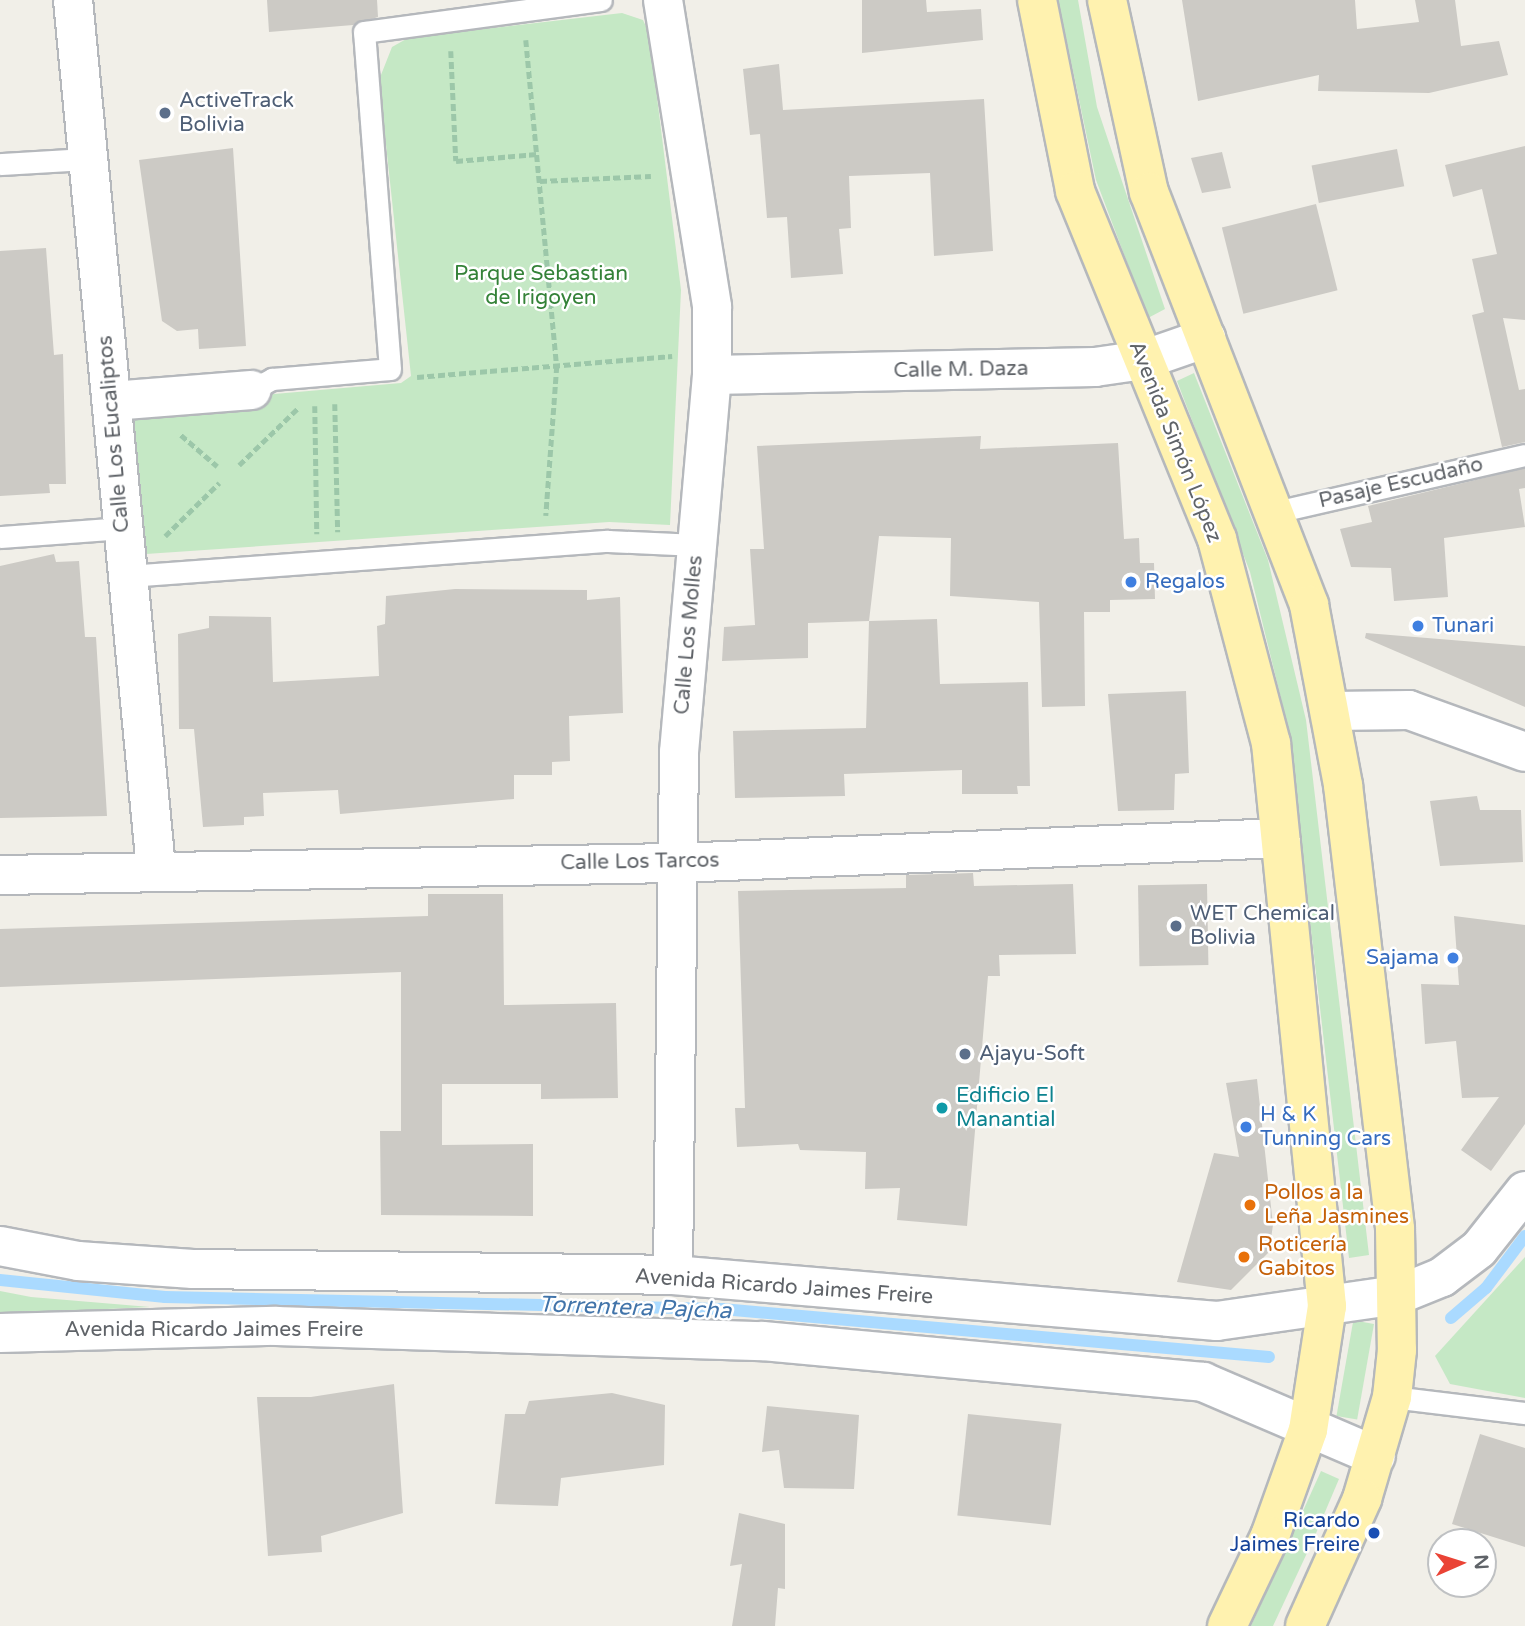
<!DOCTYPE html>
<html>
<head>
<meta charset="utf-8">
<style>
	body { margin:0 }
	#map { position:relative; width:1525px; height:1626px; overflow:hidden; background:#f1efe8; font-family:"Varela Round",sans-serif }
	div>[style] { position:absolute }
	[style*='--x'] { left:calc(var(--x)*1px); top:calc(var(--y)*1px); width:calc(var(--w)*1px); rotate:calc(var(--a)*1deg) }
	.green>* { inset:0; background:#c5e8c5; transform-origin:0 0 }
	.stream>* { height:12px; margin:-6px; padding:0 6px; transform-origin:6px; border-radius:6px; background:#aadaff }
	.building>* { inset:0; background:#cccac5; transform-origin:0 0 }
	.path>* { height:4.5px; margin-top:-2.25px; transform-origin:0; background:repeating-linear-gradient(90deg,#9cc7a9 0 7px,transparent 0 10.5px) }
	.roads { filter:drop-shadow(2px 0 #b5b8bc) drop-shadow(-2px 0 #b5b8bc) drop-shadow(0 2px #b5b8bc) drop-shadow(0 -2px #b5b8bc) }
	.service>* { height:21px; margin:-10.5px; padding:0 10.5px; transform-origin:10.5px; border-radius:10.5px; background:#fff }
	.minor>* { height:38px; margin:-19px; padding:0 19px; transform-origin:19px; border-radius:19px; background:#fff }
	.secondary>* { height:38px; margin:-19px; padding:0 19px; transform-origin:19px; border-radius:19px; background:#fff }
	.primary>* { height:38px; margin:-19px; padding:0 19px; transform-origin:19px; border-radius:19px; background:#fff2af }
	.dots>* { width:19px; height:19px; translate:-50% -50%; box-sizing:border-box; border:4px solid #fff; border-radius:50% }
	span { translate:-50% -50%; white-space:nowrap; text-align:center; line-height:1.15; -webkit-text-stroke:5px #fff; paint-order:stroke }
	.service-label { font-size:21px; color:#4e5e75 }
	.left { translate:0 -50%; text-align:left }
	.park-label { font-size:21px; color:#348238 }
	.street-label { font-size:21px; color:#5f6368 }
	.shop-label { font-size:21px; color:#366cbe }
	.right { translate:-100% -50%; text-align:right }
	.culture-label { font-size:21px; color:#0d838f }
	.food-label { font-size:21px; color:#c56008 }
	.transit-label { font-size:21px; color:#164399 }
	.water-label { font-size:23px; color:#4174aa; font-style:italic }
	.north { position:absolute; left:1427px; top:1528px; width:70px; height:70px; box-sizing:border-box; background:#fff; border:2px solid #bfc1c3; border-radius:50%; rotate:87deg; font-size:19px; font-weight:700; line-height:28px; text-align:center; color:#5f6368 }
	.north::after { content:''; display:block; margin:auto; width:24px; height:32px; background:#ea4335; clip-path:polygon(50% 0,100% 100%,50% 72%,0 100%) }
</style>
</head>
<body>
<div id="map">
	<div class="green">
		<div style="clip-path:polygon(1058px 0,1078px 0,1097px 107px,1165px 309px,1148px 318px,1096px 180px)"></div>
		<div style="clip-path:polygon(622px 13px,643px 20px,649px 33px,681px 290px,670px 525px,609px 522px,146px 554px,132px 423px,148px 405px,401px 383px,411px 376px,379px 80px,392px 47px,408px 38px)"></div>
		<div style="clip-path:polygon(1194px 373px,1268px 560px,1306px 720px,1369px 1255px,1349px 1258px,1287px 723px,1250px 572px,1177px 381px)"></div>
		<div style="clip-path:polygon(1525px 1257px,1525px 1398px,1450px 1384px,1435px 1356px)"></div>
		<div style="clip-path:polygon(0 1291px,31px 1297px,150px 1307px,0 1314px)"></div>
		<div style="left:1374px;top:1324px;width:97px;height:21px;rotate:100deg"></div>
		<div style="clip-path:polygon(1321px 1471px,1339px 1479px,1314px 1538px,1273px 1626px,1251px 1626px)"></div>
	</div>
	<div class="stream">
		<div style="--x:0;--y:1280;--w:166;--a:5.9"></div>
		<div style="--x:165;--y:1297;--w:557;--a:1.23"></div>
		<div style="--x:722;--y:1309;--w:549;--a:5.01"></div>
		<div style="--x:1451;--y:1318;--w:46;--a:-40.6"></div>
		<div style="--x:1486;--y:1288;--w:65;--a:-53.1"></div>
	</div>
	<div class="building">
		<div style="clip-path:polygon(267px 0,377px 0,378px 17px,353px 25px,269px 32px)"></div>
		<div style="clip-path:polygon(862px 0,926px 0,927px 12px,981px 9px,983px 40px,862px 53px)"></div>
		<div style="clip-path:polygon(1182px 0,1355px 0,1357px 29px,1419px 22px,1415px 0,1455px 0,1461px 46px,1499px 41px,1508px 75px,1429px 93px,1318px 91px,1319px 75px,1198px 101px)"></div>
		<div style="clip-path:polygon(779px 64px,783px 110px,984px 99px,993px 251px,934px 256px,930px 173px,849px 176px,851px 228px,839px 229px,843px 274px,791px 278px,787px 217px,767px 218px,760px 134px,750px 135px,743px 69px)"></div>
		<div style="clip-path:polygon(1525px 146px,1525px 320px,1503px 318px,1519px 390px,1525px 389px,1525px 442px,1502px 447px,1472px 315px,1484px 312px,1472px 259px,1497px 254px,1482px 189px,1453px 197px,1445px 165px)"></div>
		<div style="clip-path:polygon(233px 148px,246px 346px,199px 349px,198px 329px,177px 331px,162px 321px,139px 160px)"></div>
		<div style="left:1397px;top:149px;width:38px;height:87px;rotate:79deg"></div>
		<div style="clip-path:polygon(1222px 152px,1231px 188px,1202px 193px,1191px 158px)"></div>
		<div style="left:1316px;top:204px;width:89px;height:97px;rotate:76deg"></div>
		<div style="clip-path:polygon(46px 248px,54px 355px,63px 354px,66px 484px,49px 484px,50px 493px,0 496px,0 251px)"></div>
		<div style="clip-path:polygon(981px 436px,980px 449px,1118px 443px,1124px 539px,1139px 538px,1140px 563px,1154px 563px,1155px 599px,1110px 600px,1110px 612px,1084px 612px,1085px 706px,1042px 707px,1039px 602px,950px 596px,951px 538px,879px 536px,869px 621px,808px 623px,808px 658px,722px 661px,724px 627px,755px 625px,750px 549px,764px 549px,757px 446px)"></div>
		<div style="clip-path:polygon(1525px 468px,1525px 488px,1519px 489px,1525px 527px,1444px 538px,1448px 597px,1394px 601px,1391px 568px,1351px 567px,1340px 529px,1372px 522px,1368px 506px)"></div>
		<div style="clip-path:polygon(54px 554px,56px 562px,79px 561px,85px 637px,96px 637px,107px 816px,0 818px,0 566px)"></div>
		<div style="clip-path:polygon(455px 589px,587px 590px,587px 600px,620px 597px,623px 713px,569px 716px,570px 761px,552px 762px,552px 775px,514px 775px,514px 799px,340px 814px,338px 790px,263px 793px,264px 816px,244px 817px,244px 825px,203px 827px,194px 729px,179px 729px,178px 634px,209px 628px,209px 616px,271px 617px,273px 682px,379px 676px,377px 626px,385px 624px,386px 596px)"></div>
		<div style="clip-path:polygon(937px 619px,940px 684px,1028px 682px,1030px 786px,1017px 786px,1018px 794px,962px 794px,962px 770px,844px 774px,845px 796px,735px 798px,733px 731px,866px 728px,869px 621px)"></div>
		<div style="clip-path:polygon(1366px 633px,1525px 646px,1525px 707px,1365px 638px)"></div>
		<div style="clip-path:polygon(1186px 691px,1189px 773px,1175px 774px,1174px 810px,1118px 811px,1108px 694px)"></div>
		<div style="clip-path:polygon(1477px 796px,1480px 810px,1521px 810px,1523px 862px,1440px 866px,1430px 801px)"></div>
		<div style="clip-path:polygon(973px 873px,974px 886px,1073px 884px,1076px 954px,999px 955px,1000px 976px,988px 976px,967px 1226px,897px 1220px,900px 1188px,865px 1189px,866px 1152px,800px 1150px,798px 1144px,737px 1147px,735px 1108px,745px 1108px,738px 891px,906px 888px,906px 875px)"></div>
		<div style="left:1207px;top:884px;width:81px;height:69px;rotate:89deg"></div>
		<div style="clip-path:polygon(428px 894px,503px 894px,504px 1005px,616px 1003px,618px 1098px,541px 1099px,541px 1084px,442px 1084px,442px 1145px,533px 1144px,533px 1216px,381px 1215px,380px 1131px,401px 1131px,401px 972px,0 987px,0 929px,428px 916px)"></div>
		<div style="clip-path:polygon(1454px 916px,1525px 925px,1525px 1124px,1491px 1171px,1461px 1150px,1499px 1097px,1462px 1098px,1456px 1041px,1425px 1044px,1421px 984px,1459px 985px)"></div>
		<div style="clip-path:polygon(1257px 1079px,1273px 1225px,1269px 1252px,1231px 1290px,1177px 1282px,1214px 1153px,1239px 1157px,1226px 1083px)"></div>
		<div style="clip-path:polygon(394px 1384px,403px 1513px,321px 1536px,322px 1552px,268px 1556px,257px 1397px,311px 1397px)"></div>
		<div style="clip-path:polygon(612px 1393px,665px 1405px,664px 1465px,561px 1478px,558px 1506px,495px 1504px,505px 1414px,525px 1414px,529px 1401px)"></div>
		<div style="clip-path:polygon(767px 1406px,859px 1415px,854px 1489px,784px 1488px,779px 1450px,762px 1452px)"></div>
		<div style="left:968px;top:1414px;width:94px;height:102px;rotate:6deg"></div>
		<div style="clip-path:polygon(1480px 1434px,1525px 1448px,1525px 1547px,1452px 1524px)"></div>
		<div style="clip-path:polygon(739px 1513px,785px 1524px,785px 1589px,778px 1588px,775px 1626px,732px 1626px,742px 1564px,730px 1566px)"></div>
	</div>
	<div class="path">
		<div style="--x:526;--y:40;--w:327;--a:84.6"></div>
		<div style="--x:557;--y:366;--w:150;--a:94.2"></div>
		<div style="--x:451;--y:51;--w:110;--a:87.4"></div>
		<div style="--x:456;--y:161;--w:81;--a:-4.9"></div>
		<div style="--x:540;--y:181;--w:111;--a:-2.6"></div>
		<div style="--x:417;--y:377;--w:256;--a:-4.7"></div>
		<div style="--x:335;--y:404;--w:128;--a:88.7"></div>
		<div style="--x:315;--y:406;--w:128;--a:89.1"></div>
		<div style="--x:181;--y:435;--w:48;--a:40.7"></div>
		<div style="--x:239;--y:465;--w:82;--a:-44"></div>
		<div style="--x:165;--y:536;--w:76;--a:-44.5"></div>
	</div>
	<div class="roads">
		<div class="service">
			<div style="--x:0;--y:164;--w:88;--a:-3.3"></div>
			<div style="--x:252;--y:390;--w:23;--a:-29"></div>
			<div style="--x:272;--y:379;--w:118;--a:-4.8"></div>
			<div style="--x:390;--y:369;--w:338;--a:-94.4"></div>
			<div style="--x:364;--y:32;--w:239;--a:-7.7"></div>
			<div style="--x:1276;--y:512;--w:255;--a:-12.9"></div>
			<div style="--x:0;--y:537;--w:123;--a:-4.2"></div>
			<div style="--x:128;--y:576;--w:481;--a:-4.2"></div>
			<div style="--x:608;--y:541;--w:89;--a:2.6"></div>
			<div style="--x:1392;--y:1397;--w:134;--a:6.9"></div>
		</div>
		<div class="minor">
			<div style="--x:73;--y:0;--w:872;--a:84.54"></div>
			<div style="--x:663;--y:0;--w:311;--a:80.9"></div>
			<div style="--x:712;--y:307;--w:68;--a:90"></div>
			<div style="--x:712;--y:375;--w:378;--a:95"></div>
			<div style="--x:679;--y:752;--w:523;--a:90.66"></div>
			<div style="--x:712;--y:375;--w:383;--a:-1.2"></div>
			<div style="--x:1095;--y:367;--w:49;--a:-8.3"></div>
			<div style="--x:1143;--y:360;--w:67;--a:-19.2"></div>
			<div style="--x:112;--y:401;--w:140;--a:-4.5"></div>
			<div style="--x:1332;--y:711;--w:77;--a:-0.7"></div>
			<div style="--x:1409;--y:710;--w:123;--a:19.9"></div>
			<div style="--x:0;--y:875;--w:677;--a:-1.02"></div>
			<div style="--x:677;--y:863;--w:604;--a:-2.37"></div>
		</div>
		<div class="secondary">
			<div style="--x:0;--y:1246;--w:79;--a:10.9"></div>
			<div style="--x:78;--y:1261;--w:115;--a:4"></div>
			<div style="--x:193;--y:1269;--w:480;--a:0.7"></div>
			<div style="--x:673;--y:1275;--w:546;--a:4.83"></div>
			<div style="--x:1217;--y:1321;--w:183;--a:-8.2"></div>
			<div style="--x:1398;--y:1295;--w:48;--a:-22.2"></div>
			<div style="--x:1442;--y:1277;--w:46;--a:-37.1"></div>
			<div style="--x:1479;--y:1249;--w:74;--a:-51.6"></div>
			<div style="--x:0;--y:1333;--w:276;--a:-1.5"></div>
			<div style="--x:276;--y:1326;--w:487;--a:1.8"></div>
			<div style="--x:763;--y:1341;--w:442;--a:5.3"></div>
			<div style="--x:1203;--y:1382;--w:188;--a:23.2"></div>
		</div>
		<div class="primary">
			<div style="--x:1037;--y:0;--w:195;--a:78.7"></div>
			<div style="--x:1075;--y:191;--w:376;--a:67.8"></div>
			<div style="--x:1217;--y:539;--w:211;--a:75.2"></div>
			<div style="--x:1271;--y:743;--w:566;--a:84.32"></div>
			<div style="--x:1327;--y:1306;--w:125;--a:98.7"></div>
			<div style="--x:1308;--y:1430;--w:113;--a:109.7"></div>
			<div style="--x:1270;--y:1536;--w:100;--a:115.5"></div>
			<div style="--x:1107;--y:0;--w:197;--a:77.7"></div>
			<div style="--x:1149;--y:192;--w:443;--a:68.8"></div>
			<div style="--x:1309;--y:605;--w:183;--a:79.3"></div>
			<div style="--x:1343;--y:785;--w:447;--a:83.3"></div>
			<div style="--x:1395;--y:1229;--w:121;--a:89.1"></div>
			<div style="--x:1397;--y:1350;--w:47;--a:96.1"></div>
			<div style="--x:1392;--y:1397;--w:106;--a:106.4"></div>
			<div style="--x:1362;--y:1499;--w:139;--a:114.2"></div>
		</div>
	</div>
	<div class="dots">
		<div style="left:165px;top:113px;background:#5c6f8a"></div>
		<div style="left:1131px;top:582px;background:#3f7fe0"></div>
		<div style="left:1418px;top:626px;background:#3f7fe0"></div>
		<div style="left:1176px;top:926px;background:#5c6f8a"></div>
		<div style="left:1453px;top:958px;background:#3f7fe0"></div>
		<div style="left:965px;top:1054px;background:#5c6f8a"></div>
		<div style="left:942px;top:1108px;background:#0f9aa8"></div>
		<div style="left:1246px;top:1127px;background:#3f7fe0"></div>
		<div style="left:1250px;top:1205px;background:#e8710a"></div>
		<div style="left:1244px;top:1257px;background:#e8710a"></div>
		<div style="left:1374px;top:1533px;background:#1a4fb4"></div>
	</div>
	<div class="service-label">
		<span class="left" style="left:179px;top:113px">ActiveTrack<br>Bolivia</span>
		<span class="left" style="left:1190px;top:926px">WET Chemical<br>Bolivia</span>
		<span class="left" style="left:979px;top:1054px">Ajayu-Soft</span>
	</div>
	<div class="park-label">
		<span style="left:541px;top:286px">Parque Sebastian<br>de Irigoyen</span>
	</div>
	<div class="street-label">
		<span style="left:961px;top:370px;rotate:-1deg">Calle M. Daza</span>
		<span style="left:114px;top:434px;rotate:-95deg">Calle Los Eucaliptos</span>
		<span style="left:1175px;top:442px;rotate:68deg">Avenida Simón López</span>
		<span style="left:1401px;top:483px;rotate:-13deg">Pasaje Escudaño</span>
		<span style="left:689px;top:635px;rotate:-85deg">Calle Los Molles</span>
		<span style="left:640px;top:862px;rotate:-1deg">Calle Los Tarcos</span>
		<span style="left:784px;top:1287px;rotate:4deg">Avenida Ricardo Jaimes Freire</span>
		<span style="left:214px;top:1330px">Avenida Ricardo Jaimes Freire</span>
	</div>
	<div class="shop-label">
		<span class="left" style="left:1145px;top:582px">Regalos</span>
		<span class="left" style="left:1432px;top:626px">Tunari</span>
		<span class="right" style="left:1439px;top:958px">Sajama</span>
		<span class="left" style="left:1260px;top:1127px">H &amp; K<br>Tunning Cars</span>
	</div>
	<div class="culture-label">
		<span class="left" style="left:956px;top:1108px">Edificio El<br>Manantial</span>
	</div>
	<div class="food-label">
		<span class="left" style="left:1264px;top:1205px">Pollos a la<br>Leña Jasmines</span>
		<span class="left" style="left:1258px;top:1257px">Roticería<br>Gabitos</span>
	</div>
	<div class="transit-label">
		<span class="right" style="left:1360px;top:1533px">Ricardo<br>Jaimes Freire</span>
	</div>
	<div class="water-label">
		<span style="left:635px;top:1308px;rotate:2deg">Torrentera Pajcha</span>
	</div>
	<div class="north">N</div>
</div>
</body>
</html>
